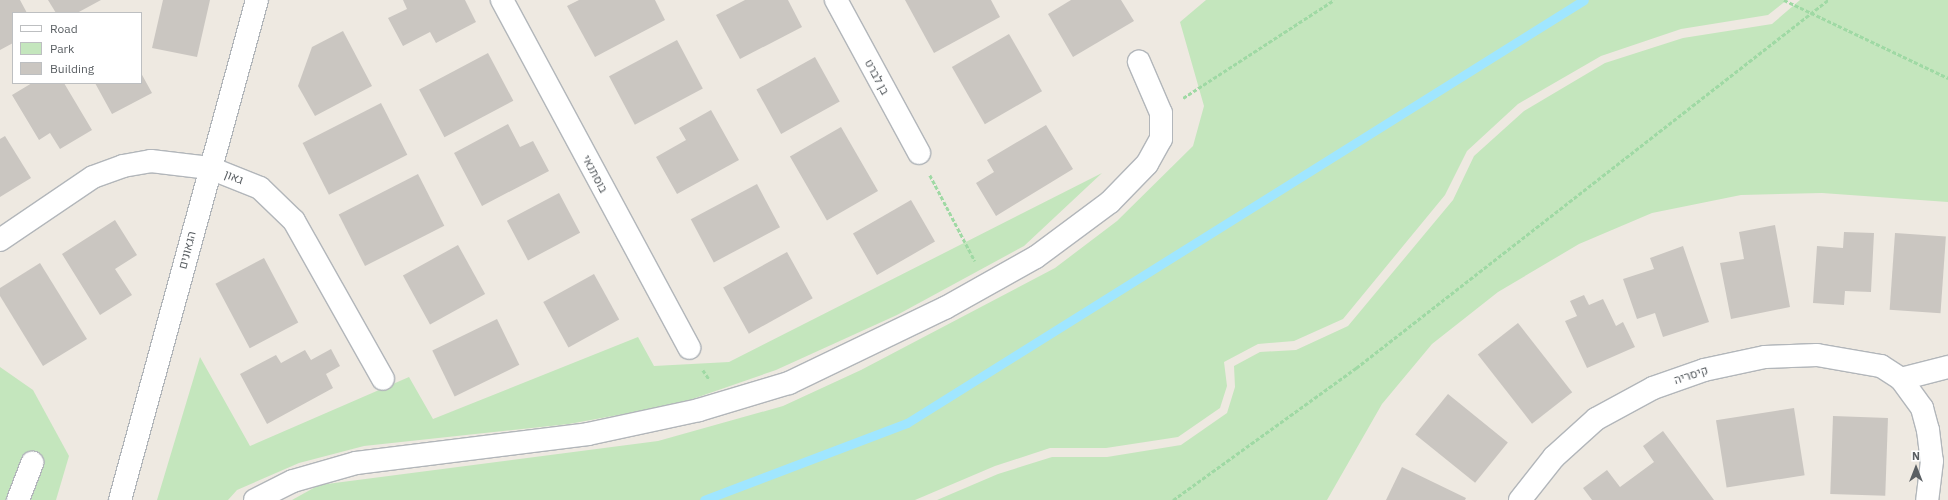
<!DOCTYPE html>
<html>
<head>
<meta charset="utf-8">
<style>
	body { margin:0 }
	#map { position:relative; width:1948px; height:500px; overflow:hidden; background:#eee9e1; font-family:"IBM Plex Sans",Heebo,sans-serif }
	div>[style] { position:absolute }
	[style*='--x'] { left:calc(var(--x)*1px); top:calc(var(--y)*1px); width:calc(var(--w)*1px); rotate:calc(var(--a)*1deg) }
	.green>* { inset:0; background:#c4e6bd }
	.stream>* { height:9px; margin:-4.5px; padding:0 4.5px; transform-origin:4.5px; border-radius:4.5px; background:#a0e6ff }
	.building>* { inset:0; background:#cac6c1; transform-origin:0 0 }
	.path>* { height:2.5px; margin-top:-1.25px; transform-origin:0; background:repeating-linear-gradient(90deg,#9fd9a4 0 4px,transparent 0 6px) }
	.roads { filter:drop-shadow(1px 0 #b2b6ba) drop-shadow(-1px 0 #b2b6ba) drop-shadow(0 1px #b2b6ba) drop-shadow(0 -1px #b2b6ba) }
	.minor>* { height:22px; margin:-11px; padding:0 11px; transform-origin:11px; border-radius:11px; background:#fff }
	span { translate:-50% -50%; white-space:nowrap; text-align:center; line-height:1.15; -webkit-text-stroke:3px #fff; paint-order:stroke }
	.street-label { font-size:12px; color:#5a5f63 }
	.legend { position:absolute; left:12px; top:12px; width:130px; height:72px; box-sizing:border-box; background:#fff; border:1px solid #bdbfc1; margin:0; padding:5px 7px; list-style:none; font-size:12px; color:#5a5f63 }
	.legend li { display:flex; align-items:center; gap:8px; height:20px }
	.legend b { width:20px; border:1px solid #bdbfc1 }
	.north { position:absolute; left:1896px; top:448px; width:40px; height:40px; -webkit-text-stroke:3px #fff; paint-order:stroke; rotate:0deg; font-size:11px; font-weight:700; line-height:16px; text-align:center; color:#5a5f63 }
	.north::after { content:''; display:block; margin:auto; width:14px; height:18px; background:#5a5f63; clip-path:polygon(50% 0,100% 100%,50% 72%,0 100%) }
</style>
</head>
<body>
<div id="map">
	<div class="green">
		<div style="clip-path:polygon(1206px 0,1787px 0,1768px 15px,1681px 29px,1601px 56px,1518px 104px,1467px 151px,1445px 195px,1343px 319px,1294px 341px,1258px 344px,1224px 362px,1227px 386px,1220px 408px,1178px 437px,1106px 448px,1050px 448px,995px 466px,915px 500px,292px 500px,319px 485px,658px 441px,783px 406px,861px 370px,1055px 268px,1117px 221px,1193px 146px,1204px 106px,1180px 22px)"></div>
		<div style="clip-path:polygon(1800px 0,1948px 0,1948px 202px,1822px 193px,1741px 195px,1652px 213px,1579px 244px,1498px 292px,1432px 344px,1382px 404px,1327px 500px,937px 500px,998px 474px,1052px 457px,1107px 457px,1181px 445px,1227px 413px,1235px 387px,1234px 366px,1260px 352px,1296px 350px,1348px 326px,1453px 200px,1474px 156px,1524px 111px,1605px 63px,1683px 38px,1772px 24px)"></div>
		<div style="clip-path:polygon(1102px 173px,1024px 246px,897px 315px,776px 370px,678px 404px,569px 424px,364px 446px,299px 463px,237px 490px,228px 500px,157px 500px,200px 357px,250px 446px,409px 377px,433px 419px,638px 337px,654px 366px,729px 362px)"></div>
		<div style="clip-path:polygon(0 367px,33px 390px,69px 456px,56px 500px,0 500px)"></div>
	</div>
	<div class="stream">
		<div style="--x:704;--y:500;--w:217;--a:-20.8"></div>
		<div style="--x:907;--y:423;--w:798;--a:-32"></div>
	</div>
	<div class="building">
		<div style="clip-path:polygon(0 0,20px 0,27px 13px,13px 13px,13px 43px,0 50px)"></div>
		<div style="clip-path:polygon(48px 0,101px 0,77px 13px,56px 13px)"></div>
		<div style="clip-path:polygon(163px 0,210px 0,197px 57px,152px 48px)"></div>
		<div style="clip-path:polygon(403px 0,465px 0,476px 22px,436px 43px,430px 32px,403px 46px,388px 18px,407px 9px)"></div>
		<div style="clip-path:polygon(579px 0,655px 0,665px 20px,595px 57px,567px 6px)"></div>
		<div style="clip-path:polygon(745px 0,788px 0,802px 27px,740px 59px,716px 15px)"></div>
		<div style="clip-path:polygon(905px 0,991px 0,1000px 17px,934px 53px)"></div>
		<div style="clip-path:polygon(1071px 0,1121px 0,1134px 21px,1073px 57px,1048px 14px)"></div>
		<div style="clip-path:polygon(343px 31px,372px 86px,315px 116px,298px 86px,312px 47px)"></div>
		<div style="left:1009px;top:34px;width:66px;height:66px;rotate:60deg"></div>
		<div style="left:677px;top:40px;width:55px;height:77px;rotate:62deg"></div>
		<div style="left:488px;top:53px;width:54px;height:78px;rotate:62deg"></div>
		<div style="left:815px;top:57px;width:51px;height:67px;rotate:61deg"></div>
		<div style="clip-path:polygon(141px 73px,152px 93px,112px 114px,95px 83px,141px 83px)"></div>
		<div style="clip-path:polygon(32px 83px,64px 83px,92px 130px,60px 149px,50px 133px,39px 140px,12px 95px)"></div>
		<div style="left:381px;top:103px;width:58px;height:88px;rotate:63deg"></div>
		<div style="clip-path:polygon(711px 110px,739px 160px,677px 194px,656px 157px,686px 140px,679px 128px)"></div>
		<div style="clip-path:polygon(508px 124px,520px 147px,533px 141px,549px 171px,482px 206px,454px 153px)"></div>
		<div style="clip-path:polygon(1046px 125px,1073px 169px,996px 216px,976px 183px,994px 172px,987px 160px)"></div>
		<div style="left:841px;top:127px;width:74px;height:59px;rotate:60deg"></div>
		<div style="clip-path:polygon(5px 136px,31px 178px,0 197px,0 139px)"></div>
		<div style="left:418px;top:174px;width:58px;height:89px;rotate:63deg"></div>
		<div style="left:757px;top:184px;width:49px;height:75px;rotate:62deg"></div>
		<div style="left:559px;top:193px;width:45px;height:59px;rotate:62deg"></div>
		<div style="left:911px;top:200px;width:48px;height:67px;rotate:60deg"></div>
		<div style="clip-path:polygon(115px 220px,137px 255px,115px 269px,132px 295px,100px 315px,62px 254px)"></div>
		<div style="clip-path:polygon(1775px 225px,1790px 307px,1731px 319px,1720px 263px,1744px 259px,1739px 232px)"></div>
		<div style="clip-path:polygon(1844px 232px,1874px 233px,1871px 292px,1845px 291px,1844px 305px,1813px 303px,1817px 246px,1843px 248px)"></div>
		<div style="left:1895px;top:233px;width:51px;height:77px;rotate:4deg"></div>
		<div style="left:458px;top:245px;width:56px;height:63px;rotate:61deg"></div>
		<div style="clip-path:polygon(1683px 246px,1709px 322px,1663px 337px,1655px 313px,1637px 319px,1623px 279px,1654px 269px,1650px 258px)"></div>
		<div style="left:787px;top:252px;width:53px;height:73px;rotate:61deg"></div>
		<div style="left:264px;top:258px;width:73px;height:55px;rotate:62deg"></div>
		<div style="clip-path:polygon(40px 263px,87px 339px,43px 366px,0 296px,0 288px)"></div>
		<div style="left:594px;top:274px;width:52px;height:58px;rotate:61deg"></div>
		<div style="clip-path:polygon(1584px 295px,1589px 305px,1603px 299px,1616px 326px,1623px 322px,1635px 347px,1587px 368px,1565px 321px,1577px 316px,1570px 301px)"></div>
		<div style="left:497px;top:319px;width:51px;height:72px;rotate:64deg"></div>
		<div style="left:1518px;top:323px;width:88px;height:51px;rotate:52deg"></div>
		<div style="clip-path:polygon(331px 349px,340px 366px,326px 374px,333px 388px,267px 424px,240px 374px,276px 355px,281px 363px,305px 350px,311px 360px)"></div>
		<div style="left:1448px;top:394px;width:77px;height:52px;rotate:39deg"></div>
		<div style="left:1794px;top:408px;width:68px;height:79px;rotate:81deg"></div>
		<div style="left:1833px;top:416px;width:55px;height:78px;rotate:2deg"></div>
		<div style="clip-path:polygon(1663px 431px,1714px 500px,1592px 500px,1583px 488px,1607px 470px,1620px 487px,1654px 462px,1643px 446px)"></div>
		<div style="clip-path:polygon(1402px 467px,1466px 498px,1465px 500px,1386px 500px)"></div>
	</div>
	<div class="path">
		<div style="--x:1784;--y:0;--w:182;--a:25.4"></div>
		<div style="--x:1183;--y:98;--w:180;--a:-33"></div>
		<div style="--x:930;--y:175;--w:97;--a:62.4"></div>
		<div style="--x:703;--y:370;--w:11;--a:56"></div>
		<div style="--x:1173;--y:500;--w:226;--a:-35.8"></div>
		<div style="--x:1356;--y:368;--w:599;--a:-37.94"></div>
	</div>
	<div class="roads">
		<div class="minor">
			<div style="--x:502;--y:0;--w:395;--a:61.7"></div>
			<div style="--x:836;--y:0;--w:174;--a:61.5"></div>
			<div style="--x:0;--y:240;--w:112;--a:-34.1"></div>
			<div style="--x:93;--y:177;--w:32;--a:-20"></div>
			<div style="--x:123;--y:166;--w:28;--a:-10"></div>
			<div style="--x:151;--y:161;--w:59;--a:6.8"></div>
			<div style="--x:210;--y:168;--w:54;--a:21.8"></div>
			<div style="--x:260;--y:188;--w:47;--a:44.1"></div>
			<div style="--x:294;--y:221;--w:181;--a:60.6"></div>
			<div style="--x:1901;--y:379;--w:49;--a:-14.3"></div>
			<div style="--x:18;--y:500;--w:40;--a:-69"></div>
			<div style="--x:120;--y:500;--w:518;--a:-74.68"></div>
			<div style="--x:255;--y:500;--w:42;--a:-26.6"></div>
			<div style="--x:293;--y:481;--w:66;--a:-15.9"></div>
			<div style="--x:356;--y:463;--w:234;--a:-7.1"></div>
			<div style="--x:588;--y:434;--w:114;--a:-12.2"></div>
			<div style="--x:699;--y:410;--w:94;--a:-16.7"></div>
			<div style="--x:789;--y:383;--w:173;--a:-25.7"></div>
			<div style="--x:945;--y:308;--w:104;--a:-29.3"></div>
			<div style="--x:1036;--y:257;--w:92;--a:-36.6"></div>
			<div style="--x:1110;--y:202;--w:53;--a:-45.8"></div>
			<div style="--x:1147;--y:164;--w:29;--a:-61"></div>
			<div style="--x:1161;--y:139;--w:26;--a:-90"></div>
			<div style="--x:1161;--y:113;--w:56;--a:-113.3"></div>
			<div style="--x:1520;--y:500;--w:55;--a:-51.7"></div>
			<div style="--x:1554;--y:457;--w:57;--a:-42.1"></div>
			<div style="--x:1596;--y:419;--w:65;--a:-28.5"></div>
			<div style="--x:1653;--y:388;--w:54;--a:-19.4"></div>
			<div style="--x:1704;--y:370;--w:62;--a:-12"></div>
			<div style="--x:1765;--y:357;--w:52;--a:-2.2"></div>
			<div style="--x:1817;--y:355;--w:65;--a:9.8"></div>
			<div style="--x:1881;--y:366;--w:24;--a:33"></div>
			<div style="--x:1901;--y:379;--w:36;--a:54"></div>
			<div style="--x:1922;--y:408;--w:23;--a:75"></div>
			<div style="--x:1928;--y:430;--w:31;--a:83"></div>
			<div style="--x:1932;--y:461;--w:39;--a:97"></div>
		</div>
	</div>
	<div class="street-label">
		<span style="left:877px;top:77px;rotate:62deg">בן לברט</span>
		<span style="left:595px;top:174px;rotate:62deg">בוסתנאי</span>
		<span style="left:234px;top:177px;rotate:22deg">גאון</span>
		<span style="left:187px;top:250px;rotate:-75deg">הגאונים</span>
		<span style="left:1691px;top:375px;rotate:-18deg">קיסריה</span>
	</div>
	<ul class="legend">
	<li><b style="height:5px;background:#fff"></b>Road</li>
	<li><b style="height:11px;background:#c4e6bd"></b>Park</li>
	<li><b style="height:11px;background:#cac6c1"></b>Building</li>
	</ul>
	<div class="north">N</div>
</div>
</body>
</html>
